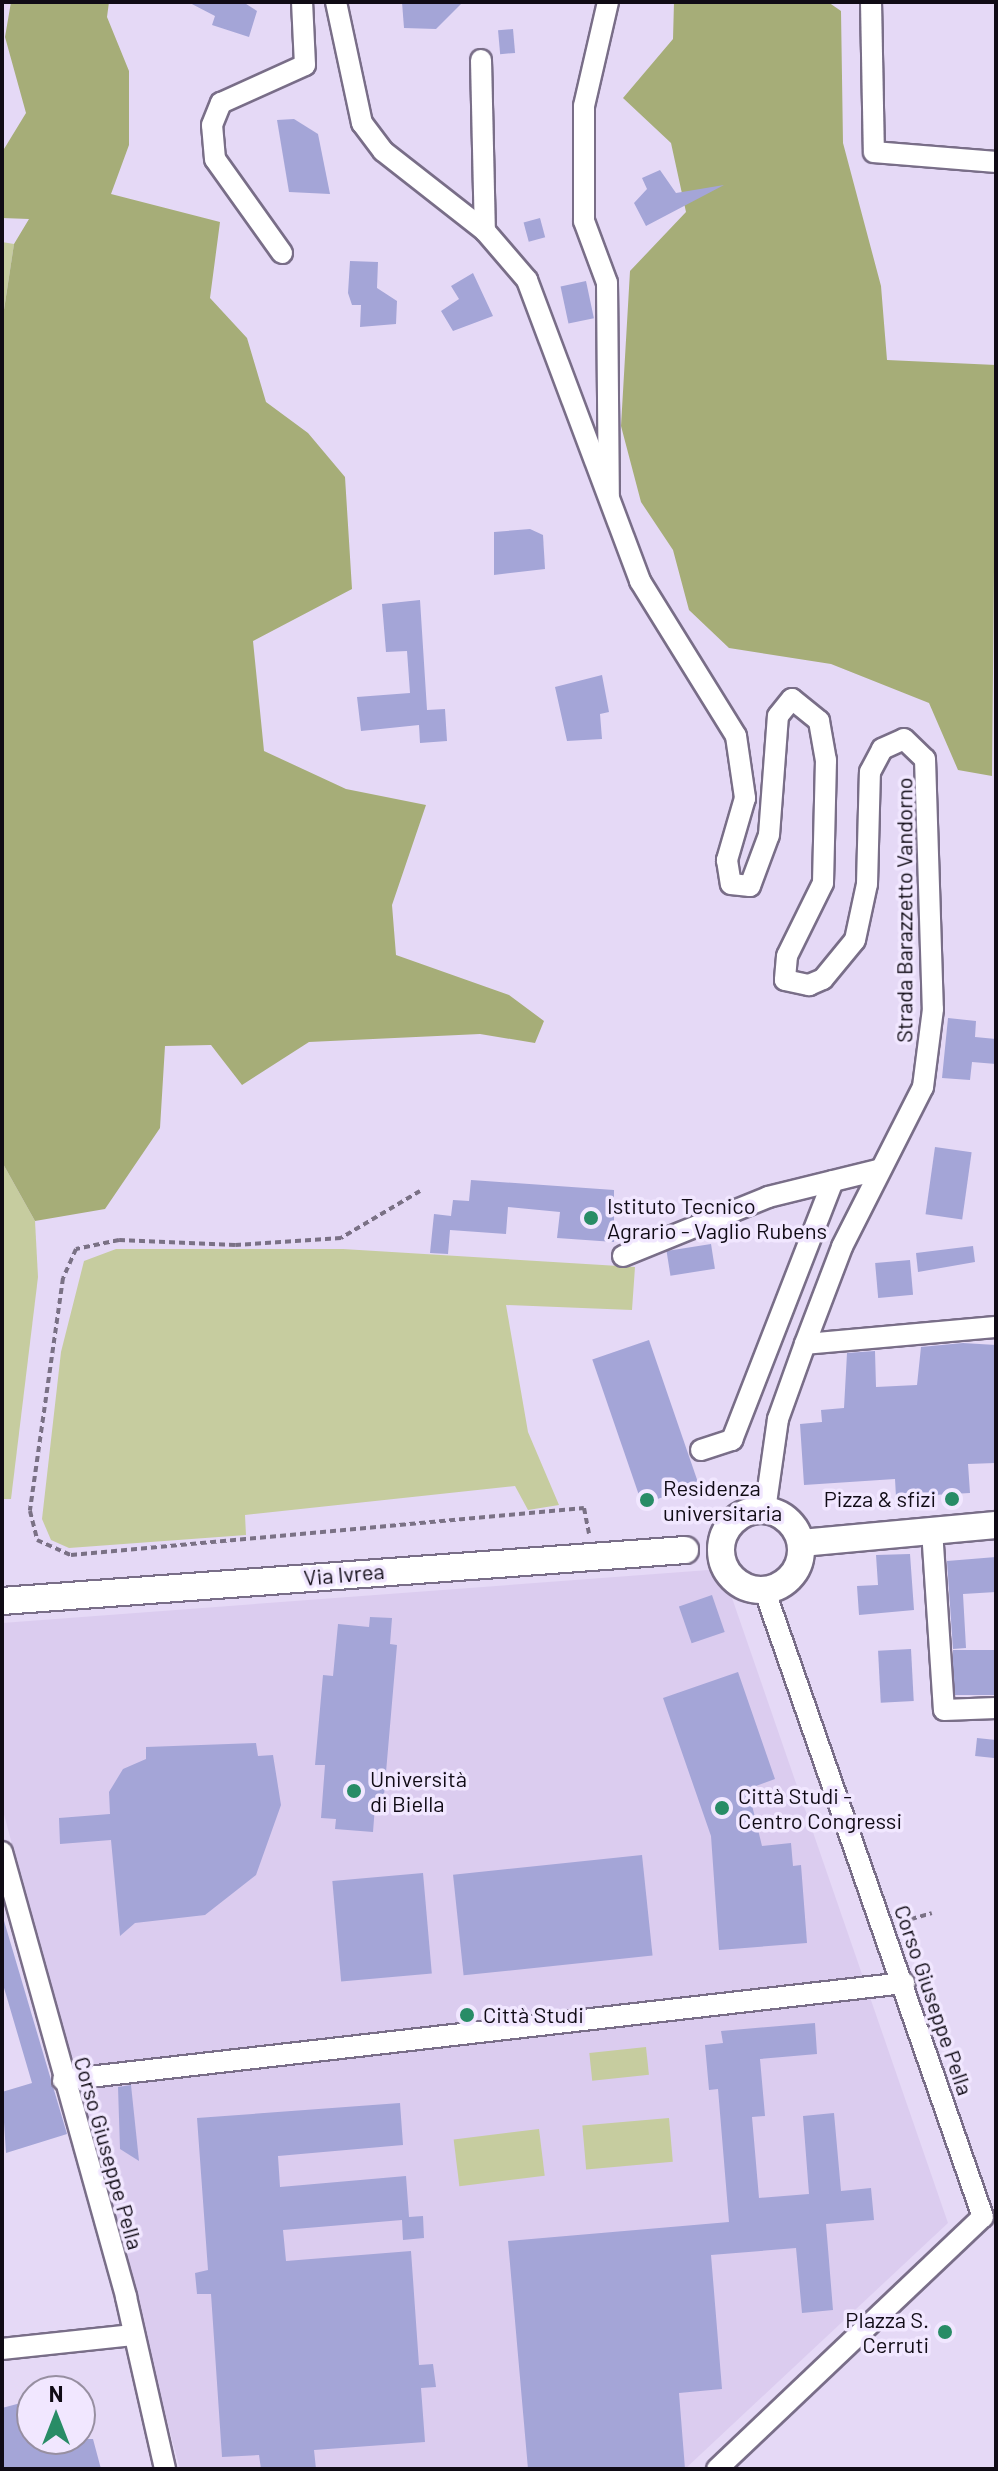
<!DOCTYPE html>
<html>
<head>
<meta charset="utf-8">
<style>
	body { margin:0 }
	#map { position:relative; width:998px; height:2471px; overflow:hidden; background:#e5d9f6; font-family:Barlow,sans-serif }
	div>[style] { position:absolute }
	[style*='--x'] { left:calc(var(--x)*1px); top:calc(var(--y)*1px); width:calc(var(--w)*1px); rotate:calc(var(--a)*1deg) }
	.built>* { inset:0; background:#dbccef }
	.green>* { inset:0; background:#c6cc9f; transform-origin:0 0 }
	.forest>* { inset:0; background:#a6ad78 }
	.building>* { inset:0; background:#a4a5d7; transform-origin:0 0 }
	.path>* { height:4px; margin-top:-2px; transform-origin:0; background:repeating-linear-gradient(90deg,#7a7185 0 6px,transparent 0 10px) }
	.roads { filter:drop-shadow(2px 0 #796e88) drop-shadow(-2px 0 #796e88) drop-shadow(0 2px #796e88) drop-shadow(0 -2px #796e88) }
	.minor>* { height:20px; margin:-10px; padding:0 10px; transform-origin:10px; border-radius:10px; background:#fff }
	.major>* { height:26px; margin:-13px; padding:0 13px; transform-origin:13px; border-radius:13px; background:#fff }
	.major>.ring { margin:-13px; padding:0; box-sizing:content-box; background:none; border:26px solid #fff; border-radius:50% }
	.dots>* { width:22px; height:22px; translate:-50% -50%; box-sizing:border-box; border:4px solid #f1e7ff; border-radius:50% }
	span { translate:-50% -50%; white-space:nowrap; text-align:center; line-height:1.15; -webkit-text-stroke:7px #f1e7ff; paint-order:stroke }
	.street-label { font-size:22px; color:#100b15 }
	.poi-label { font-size:22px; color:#100b15 }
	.left { translate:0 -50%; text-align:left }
	.right { translate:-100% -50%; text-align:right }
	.frame { position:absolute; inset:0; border:4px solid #100b15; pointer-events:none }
	.north { position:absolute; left:16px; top:2375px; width:80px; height:80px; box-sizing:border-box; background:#f1e7ff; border:2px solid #978fa1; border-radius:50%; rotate:0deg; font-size:22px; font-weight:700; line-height:32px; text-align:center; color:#100b15 }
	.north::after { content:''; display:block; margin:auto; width:28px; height:36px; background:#288c66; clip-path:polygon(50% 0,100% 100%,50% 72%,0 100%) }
</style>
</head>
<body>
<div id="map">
	<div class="built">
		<div style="clip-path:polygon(722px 1569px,948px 2223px,685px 2469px,180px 2469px,2px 1807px,2px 1623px)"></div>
	</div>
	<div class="green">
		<div style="clip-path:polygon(2px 242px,14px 244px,2px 323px)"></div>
		<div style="clip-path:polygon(2px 1162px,35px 1221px,38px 1277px,11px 1499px,2px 1499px)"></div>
		<div style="clip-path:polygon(116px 1249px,343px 1249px,635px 1267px,632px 1310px,506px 1305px,528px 1432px,559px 1505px,528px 1510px,515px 1486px,245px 1515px,246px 1535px,69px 1548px,51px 1540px,42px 1519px,61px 1352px,84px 1261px)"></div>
		<div style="left:646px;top:2047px;width:28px;height:57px;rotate:84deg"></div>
		<div style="left:669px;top:2118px;width:44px;height:87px;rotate:85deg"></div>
		<div style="left:539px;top:2129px;width:47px;height:86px;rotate:83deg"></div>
	</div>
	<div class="forest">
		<div style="clip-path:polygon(11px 2px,109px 2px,107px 17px,129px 71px,129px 145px,111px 194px,220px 222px,210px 298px,247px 338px,266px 402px,308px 433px,345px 477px,352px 589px,253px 641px,264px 751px,346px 789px,426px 805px,392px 905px,396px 955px,509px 995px,544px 1021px,535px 1043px,480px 1034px,309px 1042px,242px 1085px,211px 1045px,165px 1046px,160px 1128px,105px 1209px,35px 1221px,2px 1162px,2px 323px,14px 244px,29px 219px,2px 218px,4px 149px,26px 113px,5px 37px)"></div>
		<div style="clip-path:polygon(674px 2px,828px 2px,841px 11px,843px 143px,881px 286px,887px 360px,996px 365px,992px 776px,958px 770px,929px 703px,831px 664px,729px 648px,689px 610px,673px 550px,641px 502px,621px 426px,630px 271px,686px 212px,671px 143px,623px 98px,673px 39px)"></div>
	</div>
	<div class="building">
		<div style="clip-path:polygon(188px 2px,243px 2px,257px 11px,249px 37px,212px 25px,215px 16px)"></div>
		<div style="clip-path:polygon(402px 2px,463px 2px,436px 29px,404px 28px)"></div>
		<div style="left:513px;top:29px;width:24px;height:15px;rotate:85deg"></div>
		<div style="clip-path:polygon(294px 119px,318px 134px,330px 194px,289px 192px,277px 120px)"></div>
		<div style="clip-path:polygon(660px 170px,676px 193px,724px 185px,646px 226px,634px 203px,647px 189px,642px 178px)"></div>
		<div style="left:540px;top:218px;width:20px;height:17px;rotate:75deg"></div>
		<div style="clip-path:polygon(350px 261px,378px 262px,377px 288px,397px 301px,396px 324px,360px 327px,361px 305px,352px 305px,348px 293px)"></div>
		<div style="clip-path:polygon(473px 273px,493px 316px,453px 331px,441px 311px,459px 299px,451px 286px)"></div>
		<div style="left:586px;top:281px;width:38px;height:26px;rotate:78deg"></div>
		<div style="clip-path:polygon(530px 529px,543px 535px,545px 569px,494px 575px,494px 532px)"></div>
		<div style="clip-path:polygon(420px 600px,427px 710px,445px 709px,447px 741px,420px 743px,419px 725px,361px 731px,357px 697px,410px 693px,407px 651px,386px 652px,382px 604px)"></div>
		<div style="clip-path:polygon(602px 675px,609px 712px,600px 714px,602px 739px,567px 741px,555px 687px)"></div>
		<div style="clip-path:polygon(948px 1018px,976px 1021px,975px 1037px,996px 1039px,996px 1064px,972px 1062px,970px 1080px,942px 1078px)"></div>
		<div style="left:935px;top:1147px;width:37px;height:68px;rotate:8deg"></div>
		<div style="clip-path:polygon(471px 1180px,614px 1190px,614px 1242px,557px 1238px,560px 1212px,508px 1207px,506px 1234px,450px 1230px,448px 1254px,430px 1253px,434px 1214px,451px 1216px,453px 1200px,469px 1201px)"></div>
		<div style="left:711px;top:1244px;width:25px;height:45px;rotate:81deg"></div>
		<div style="clip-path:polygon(973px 1246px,975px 1262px,918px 1272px,916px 1253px)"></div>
		<div style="left:910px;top:1260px;width:35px;height:35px;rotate:85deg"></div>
		<div style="left:649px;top:1340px;width:153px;height:60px;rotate:71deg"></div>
		<div style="clip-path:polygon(963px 1343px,996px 1345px,995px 1463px,968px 1464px,970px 1493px,896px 1497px,895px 1479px,804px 1485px,800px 1424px,822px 1422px,821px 1410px,844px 1408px,847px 1353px,875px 1351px,876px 1387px,917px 1385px,921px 1347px)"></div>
		<div style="clip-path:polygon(910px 1554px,914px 1610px,859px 1615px,857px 1586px,878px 1585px,876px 1555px)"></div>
		<div style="clip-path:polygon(996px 1557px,996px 1592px,963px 1594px,966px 1648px,953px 1649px,947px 1561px)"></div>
		<div style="left:712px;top:1595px;width:39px;height:35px;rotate:71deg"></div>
		<div style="clip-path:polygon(370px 1617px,392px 1618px,390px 1644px,397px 1645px,383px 1807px,375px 1806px,373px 1832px,335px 1829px,336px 1819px,321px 1818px,325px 1765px,315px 1765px,323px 1675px,333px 1676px,338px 1624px,369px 1627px)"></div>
		<div style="left:911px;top:1649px;width:52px;height:33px;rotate:87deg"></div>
		<div style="left:953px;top:1650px;width:43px;height:45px"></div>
		<div style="clip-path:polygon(738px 1672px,775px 1779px,748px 1789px,762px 1846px,791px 1843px,793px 1866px,801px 1865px,807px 1943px,719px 1950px,711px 1836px,663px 1698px)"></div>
		<div style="left:977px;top:1738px;width:19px;height:18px;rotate:6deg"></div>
		<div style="clip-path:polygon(256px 1743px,258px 1756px,273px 1755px,281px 1805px,256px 1875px,205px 1915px,135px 1923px,120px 1936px,111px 1840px,60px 1844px,59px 1818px,110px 1814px,109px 1792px,123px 1769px,146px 1759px,146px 1747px)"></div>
		<div style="left:642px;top:1855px;width:101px;height:190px;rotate:84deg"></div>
		<div style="left:423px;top:1873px;width:101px;height:91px;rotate:85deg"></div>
		<div style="clip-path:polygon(2px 1914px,67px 2134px,6px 2153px,2px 2092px,32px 2083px,2px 1981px)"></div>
		<div style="clip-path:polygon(815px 2023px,817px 2054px,760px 2059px,765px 2116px,752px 2117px,759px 2198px,809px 2194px,803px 2116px,834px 2113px,841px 2191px,871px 2188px,874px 2220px,826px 2224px,833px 2310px,802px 2313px,796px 2248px,711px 2255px,722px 2389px,679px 2393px,685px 2469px,528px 2469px,508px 2241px,729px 2222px,718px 2089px,709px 2090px,705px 2045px,723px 2043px,721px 2031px)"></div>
		<div style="clip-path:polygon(131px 2085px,139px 2161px,120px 2149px,118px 2087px)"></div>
		<div style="clip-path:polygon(400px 2103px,403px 2145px,278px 2156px,280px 2187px,406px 2176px,409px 2217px,423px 2216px,424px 2238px,403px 2240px,402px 2220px,283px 2230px,286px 2261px,411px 2251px,419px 2365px,433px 2364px,436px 2387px,421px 2388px,425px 2442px,314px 2450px,316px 2469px,261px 2469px,259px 2455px,222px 2457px,211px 2294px,197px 2294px,195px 2273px,208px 2270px,197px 2118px)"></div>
		<div style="clip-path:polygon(32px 2400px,32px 2439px,93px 2439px,101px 2469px,2px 2469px,2px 2408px)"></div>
	</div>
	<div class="path">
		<div style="--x:420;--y:1191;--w:92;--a:149.3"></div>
		<div style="--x:341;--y:1238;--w:106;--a:176.2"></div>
		<div style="--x:235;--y:1245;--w:116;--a:-177.5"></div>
		<div style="--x:119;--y:1240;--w:44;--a:168.2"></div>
		<div style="--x:76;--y:1249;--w:32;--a:114"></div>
		<div style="--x:63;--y:1278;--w:235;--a:98.1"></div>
		<div style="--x:30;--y:1511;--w:30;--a:76"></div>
		<div style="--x:37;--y:1540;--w:37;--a:24"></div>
		<div style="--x:71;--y:1555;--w:515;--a:-5.23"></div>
		<div style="--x:584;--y:1508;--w:26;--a:79"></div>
		<div style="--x:901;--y:1922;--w:32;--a:-16"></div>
	</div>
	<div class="roads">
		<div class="minor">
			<div style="--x:336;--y:2;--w:124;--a:77.9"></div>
			<div style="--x:362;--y:123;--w:35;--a:53"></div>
			<div style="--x:383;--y:151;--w:130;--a:38.1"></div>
			<div style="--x:485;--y:231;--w:65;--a:49.4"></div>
			<div style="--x:527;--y:280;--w:322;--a:69.4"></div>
			<div style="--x:640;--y:581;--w:182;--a:58.2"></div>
			<div style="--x:736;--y:736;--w:63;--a:81.7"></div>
			<div style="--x:745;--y:798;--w:65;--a:106.2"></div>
			<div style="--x:727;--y:860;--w:24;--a:81"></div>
			<div style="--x:731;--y:884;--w:19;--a:6"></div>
			<div style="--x:750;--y:886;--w:54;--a:-69.6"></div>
			<div style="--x:769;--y:835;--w:119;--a:-85.7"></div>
			<div style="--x:778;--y:716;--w:22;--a:-51"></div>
			<div style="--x:792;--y:699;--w:35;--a:39"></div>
			<div style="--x:819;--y:721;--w:40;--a:80"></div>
			<div style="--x:826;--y:760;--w:123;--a:91.4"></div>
			<div style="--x:823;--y:883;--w:81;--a:116.3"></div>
			<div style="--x:787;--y:956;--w:24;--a:95"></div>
			<div style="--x:785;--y:980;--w:25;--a:12"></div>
			<div style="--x:809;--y:985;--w:15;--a:-23"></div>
			<div style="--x:823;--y:979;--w:50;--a:-50.6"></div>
			<div style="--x:855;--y:940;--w:57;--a:-77.9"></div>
			<div style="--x:867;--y:884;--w:112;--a:-88.5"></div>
			<div style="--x:870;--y:772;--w:26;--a:-62"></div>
			<div style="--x:882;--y:749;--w:24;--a:-24"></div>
			<div style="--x:904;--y:739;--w:29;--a:44"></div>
			<div style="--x:925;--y:759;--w:250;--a:88.2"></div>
			<div style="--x:933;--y:1009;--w:79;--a:97.3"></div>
			<div style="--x:923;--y:1087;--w:179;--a:116.9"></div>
			<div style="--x:842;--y:1247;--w:104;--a:110.9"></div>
			<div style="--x:805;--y:1344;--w:80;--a:109.8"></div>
			<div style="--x:778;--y:1419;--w:92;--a:98.1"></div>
			<div style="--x:608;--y:2;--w:107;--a:103"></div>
			<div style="--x:584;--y:106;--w:115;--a:90"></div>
			<div style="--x:584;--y:221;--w:66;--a:69.6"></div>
			<div style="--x:607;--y:283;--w:212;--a:89.5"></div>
			<div style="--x:871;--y:2;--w:150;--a:88.9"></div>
			<div style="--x:874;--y:152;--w:122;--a:4.7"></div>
			<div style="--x:481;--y:60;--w:171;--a:88.7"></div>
			<div style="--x:282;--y:253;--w:115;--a:-125.5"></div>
			<div style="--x:215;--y:159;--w:34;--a:-95"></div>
			<div style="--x:212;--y:125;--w:24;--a:-68"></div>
			<div style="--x:221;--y:103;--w:92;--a:-24.3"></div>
			<div style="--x:305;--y:65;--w:63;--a:-92.7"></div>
			<div style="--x:623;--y:1256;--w:157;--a:-22.1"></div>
			<div style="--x:768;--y:1197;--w:113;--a:-13.8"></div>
			<div style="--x:805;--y:1344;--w:192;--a:-5.1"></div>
			<div style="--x:701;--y:1450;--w:33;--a:-18"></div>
			<div style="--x:732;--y:1440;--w:278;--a:-68.7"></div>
			<div style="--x:932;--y:1530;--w:180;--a:86.2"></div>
			<div style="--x:944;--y:1710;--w:52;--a:-2.2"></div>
			<div style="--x:2;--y:1852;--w:462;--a:74.4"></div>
			<div style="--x:126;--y:2297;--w:176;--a:77.2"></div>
			<div style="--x:63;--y:2080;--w:847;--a:-6.58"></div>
			<div style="--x:2;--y:2349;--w:131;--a:-6.1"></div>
			<div style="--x:717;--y:2469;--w:366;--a:-43.5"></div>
			<div style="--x:983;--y:2217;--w:665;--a:-109.22"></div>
		</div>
		<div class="major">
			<div class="ring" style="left:721px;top:1510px;width:54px;height:54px"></div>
			<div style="--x:801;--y:1543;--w:196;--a:-5.3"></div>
			<div style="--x:2;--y:1601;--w:685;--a:-4.27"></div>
		</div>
	</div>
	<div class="dots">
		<div style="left:591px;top:1218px;background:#288c66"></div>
		<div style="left:952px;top:1499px;background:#288c66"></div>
		<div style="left:647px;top:1500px;background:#288c66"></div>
		<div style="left:354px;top:1791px;background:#288c66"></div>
		<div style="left:722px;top:1808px;background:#288c66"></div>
		<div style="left:467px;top:2015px;background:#288c66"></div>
		<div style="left:945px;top:2332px;background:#288c66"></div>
	</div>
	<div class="street-label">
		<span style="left:904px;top:910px;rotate:-90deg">Strada Barazzetto Vandorno</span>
		<span style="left:344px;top:1574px;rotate:-5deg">Via Ivrea</span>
		<span style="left:934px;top:2000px;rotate:71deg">Corso Giuseppe Pella</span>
		<span style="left:109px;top:2153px;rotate:74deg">Corso Giuseppe Pella</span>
	</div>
	<div class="poi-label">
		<span class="left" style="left:607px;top:1218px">Istituto Tecnico<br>Agrario - Vaglio Rubens</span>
		<span class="left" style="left:663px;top:1500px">Residenza<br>universitaria</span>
		<span class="right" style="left:936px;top:1499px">Pizza &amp; sfizi</span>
		<span class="left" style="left:370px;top:1791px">Università<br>di Biella</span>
		<span class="left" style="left:738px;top:1808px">Città Studi -<br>Centro Congressi</span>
		<span class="left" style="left:483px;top:2015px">Città Studi</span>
		<span class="right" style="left:929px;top:2332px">PIazza S.<br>Cerruti</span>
	</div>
	<div class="frame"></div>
	<div class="north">N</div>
</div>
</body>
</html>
